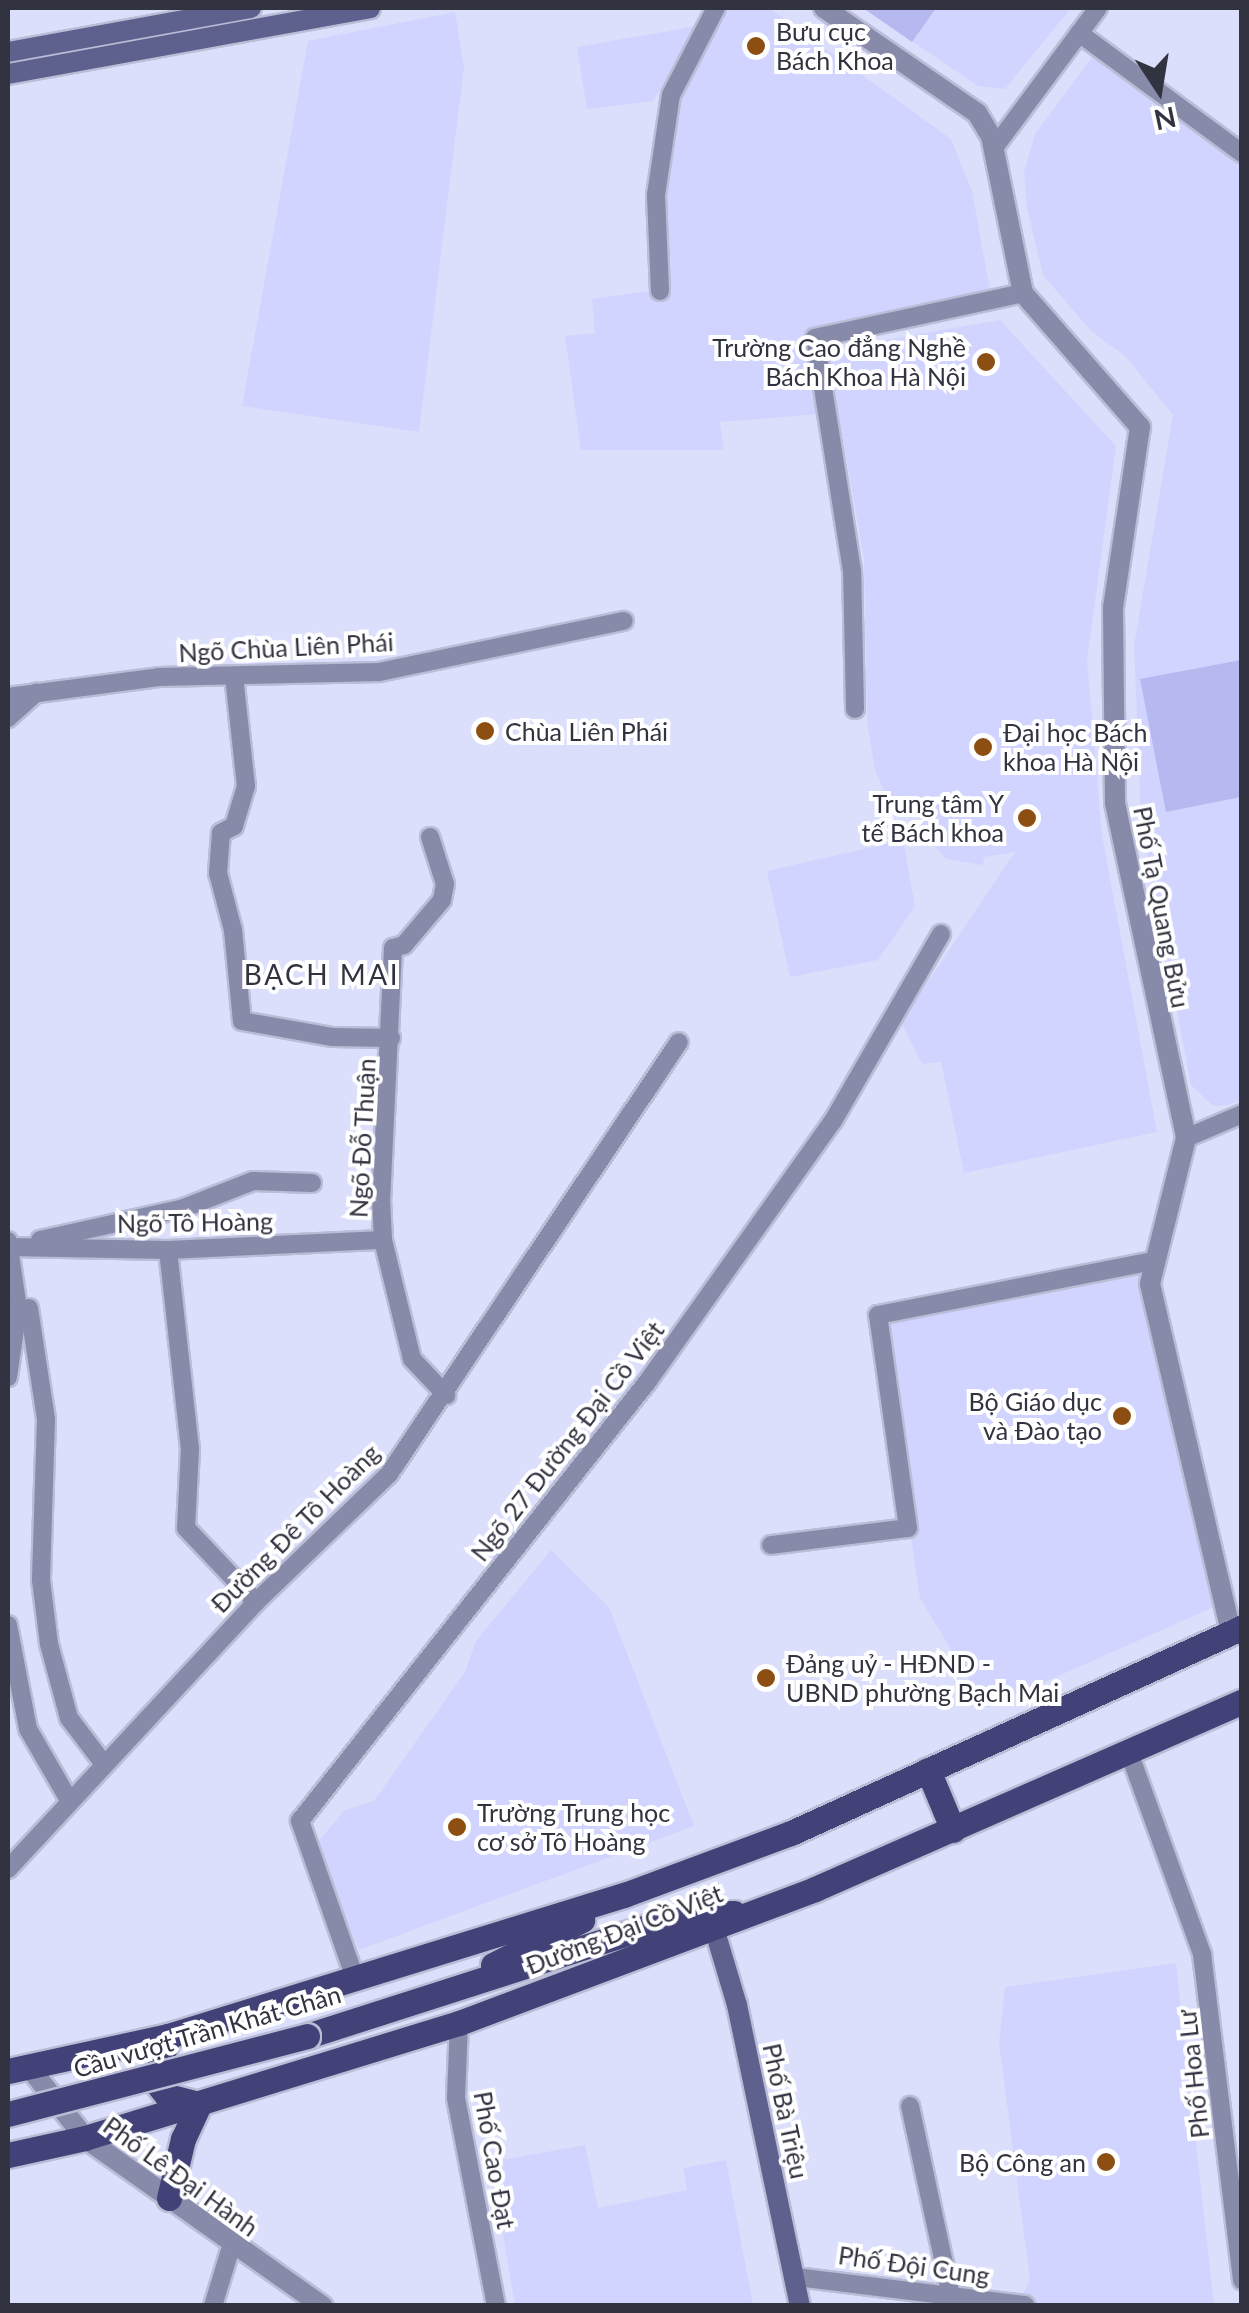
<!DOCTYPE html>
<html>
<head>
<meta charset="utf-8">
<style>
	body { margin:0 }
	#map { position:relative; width:1249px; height:2313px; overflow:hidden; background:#dcdffb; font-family:Lato,sans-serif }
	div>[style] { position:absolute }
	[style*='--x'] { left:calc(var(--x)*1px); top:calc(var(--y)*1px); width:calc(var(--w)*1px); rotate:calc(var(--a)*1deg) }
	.built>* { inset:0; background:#d1d4fe }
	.green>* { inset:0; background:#b6b9ef }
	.roads { filter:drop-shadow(2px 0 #babdd6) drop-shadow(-2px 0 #babdd6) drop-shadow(0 2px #babdd6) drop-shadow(0 -2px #babdd6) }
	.minor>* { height:18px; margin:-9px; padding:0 9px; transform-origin:9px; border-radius:9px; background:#888aaa }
	.tertiary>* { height:20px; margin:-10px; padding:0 10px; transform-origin:10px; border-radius:10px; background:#888aaa }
	.secondary>* { height:20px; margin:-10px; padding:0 10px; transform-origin:10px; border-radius:10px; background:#5e608d }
	.primary>* { height:25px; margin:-12.5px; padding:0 12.5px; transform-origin:12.5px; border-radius:12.5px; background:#424278 }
	.bridges { filter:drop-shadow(2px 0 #babdd6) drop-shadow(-2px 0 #babdd6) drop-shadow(0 2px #babdd6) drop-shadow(0 -2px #babdd6) }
	.primary-bridge>* { height:25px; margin:-12.5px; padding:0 12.5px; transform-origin:12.5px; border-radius:12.5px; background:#424278 }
	.dots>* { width:28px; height:28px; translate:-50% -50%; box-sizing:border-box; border:5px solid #fff; border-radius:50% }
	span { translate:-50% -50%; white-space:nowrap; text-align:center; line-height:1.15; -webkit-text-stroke:8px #fff; paint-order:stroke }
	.poi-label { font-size:25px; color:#323340 }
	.left { translate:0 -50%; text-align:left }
	.right { translate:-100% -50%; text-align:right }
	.street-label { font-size:25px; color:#323340 }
	.neighbourhood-label { font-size:28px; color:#323340; letter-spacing:2.5px }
	.frame { position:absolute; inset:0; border:10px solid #323340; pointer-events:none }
	.north { position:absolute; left:1109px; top:40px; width:100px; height:100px; -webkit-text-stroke:8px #fff; paint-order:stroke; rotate:168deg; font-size:28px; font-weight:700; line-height:40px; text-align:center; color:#323340 }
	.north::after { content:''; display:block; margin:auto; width:35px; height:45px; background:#323340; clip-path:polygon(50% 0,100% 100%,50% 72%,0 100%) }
</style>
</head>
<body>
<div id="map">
	<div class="built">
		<div style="clip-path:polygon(725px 8px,769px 8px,951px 139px,972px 191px,990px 290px,806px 331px,820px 414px,720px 422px,724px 450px,581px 450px,565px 336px,595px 333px,592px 299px,656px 290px,647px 198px,676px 98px)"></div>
		<div style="clip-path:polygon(863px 8px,1071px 8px,1005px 89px,978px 86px)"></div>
		<div style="clip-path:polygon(455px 12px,464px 67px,419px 432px,242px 406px,308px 41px)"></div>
		<div style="clip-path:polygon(697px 26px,653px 101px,587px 109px,577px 47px)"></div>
		<div style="clip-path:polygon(1096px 52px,1241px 158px,1242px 1100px,1228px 1105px,1213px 1106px,1191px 1085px,1141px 819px,1134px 645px,1173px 415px,1125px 356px,1091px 331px,1043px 275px,1027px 208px,1024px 172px,1035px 134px)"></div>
		<div style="clip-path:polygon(1000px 320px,1116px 446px,1087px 660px,1102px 835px,1157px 1132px,964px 1173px,941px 1062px,922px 1064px,901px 1022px,1015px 852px,984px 857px,983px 865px,946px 859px,926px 837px,914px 805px,886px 795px,875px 770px,867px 723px,864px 559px,827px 350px)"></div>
		<div style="clip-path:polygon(903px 840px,915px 906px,878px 960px,790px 977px,767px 871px)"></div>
		<div style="clip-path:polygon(1154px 1261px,1223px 1603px,986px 1708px,920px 1598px,878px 1315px)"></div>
		<div style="clip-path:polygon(551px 1550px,609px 1607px,694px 1826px,359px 1950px,316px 1844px,345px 1810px,374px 1801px,465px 1672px,476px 1641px)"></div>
		<div style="clip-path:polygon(1176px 1963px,1214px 2305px,1017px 2305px,1030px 2280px,999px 2043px,1005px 1987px)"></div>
		<div style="clip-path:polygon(585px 2145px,598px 2208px,687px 2190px,683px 2168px,726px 2160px,753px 2305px,515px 2305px,491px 2162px)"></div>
	</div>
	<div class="green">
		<div style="clip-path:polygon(863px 8px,936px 8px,912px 42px)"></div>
		<div style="clip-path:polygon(1241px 660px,1241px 797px,1166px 812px,1140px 679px)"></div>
	</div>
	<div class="roads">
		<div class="minor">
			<div style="--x:1079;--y:33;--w:202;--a:36.4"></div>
			<div style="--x:994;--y:148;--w:174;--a:-53.4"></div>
			<div style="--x:660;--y:291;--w:96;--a:-92.4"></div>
			<div style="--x:656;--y:195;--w:101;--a:-81.5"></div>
			<div style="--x:671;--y:95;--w:98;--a:-62.7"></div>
			<div style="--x:234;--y:676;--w:111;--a:83.8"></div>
			<div style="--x:246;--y:786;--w:42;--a:106.7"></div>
			<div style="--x:234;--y:826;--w:15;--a:152"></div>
			<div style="--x:221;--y:833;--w:40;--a:94.3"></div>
			<div style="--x:218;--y:873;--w:59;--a:75.3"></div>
			<div style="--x:233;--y:930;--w:91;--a:84.4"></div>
			<div style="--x:242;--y:1021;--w:91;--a:10.1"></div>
			<div style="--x:332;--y:1037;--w:59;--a:1"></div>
			<div style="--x:8;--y:697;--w:152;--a:-7.5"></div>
			<div style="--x:159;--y:677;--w:220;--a:-1.3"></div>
			<div style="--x:379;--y:672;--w:250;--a:-11.8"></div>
			<div style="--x:855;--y:709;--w:138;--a:-91.2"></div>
			<div style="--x:852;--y:571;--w:236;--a:-99"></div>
			<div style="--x:815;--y:338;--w:213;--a:-12.2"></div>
			<div style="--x:8;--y:718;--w:38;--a:-42"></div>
			<div style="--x:430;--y:837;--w:49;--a:72.3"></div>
			<div style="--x:445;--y:884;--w:16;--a:101"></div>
			<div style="--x:442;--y:900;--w:59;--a:130.2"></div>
			<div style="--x:404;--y:945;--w:11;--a:165"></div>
			<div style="--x:393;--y:948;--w:251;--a:92.7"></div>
			<div style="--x:381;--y:1199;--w:41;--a:87.2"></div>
			<div style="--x:383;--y:1240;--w:122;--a:76.3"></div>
			<div style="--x:412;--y:1359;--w:50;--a:46.6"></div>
			<div style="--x:1186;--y:1138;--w:61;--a:-23.2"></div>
			<div style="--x:40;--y:1240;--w:148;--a:-12.5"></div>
			<div style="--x:184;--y:1208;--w:74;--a:-21.4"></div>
			<div style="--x:253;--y:1181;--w:59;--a:1.9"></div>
			<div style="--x:8;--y:1241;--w:69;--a:81.6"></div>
			<div style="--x:18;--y:1309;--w:69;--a:98.4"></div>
			<div style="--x:8;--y:1247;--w:160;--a:1.1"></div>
			<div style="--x:168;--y:1250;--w:215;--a:-2.7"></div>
			<div style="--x:168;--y:1250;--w:200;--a:83.7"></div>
			<div style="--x:190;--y:1449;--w:79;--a:92.9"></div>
			<div style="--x:186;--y:1528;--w:102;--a:46.6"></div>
			<div style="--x:29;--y:1308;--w:112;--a:81.3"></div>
			<div style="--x:46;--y:1419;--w:161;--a:91.8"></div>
			<div style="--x:41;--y:1580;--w:64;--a:82.9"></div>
			<div style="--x:49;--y:1644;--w:77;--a:74.9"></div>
			<div style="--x:69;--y:1718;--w:56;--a:52.9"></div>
			<div style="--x:771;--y:1545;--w:138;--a:-7.1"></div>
			<div style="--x:908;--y:1528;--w:215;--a:-98"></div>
			<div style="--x:878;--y:1315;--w:281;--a:-11.1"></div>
			<div style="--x:8;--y:1625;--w:106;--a:79.1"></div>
			<div style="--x:28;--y:1729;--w:82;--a:60"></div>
			<div style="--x:1130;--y:1755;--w:212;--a:70.1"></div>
			<div style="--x:1202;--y:1954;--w:329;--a:83"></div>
			<div style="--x:8;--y:1869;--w:364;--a:-47.1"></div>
			<div style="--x:256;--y:1602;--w:185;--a:-43.9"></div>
			<div style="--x:389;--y:1474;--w:520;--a:-56.13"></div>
			<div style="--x:356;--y:1981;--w:170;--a:-109.3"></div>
			<div style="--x:300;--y:1821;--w:561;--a:-51.66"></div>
			<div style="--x:648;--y:1381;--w:319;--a:-54.6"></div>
			<div style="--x:833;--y:1121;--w:216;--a:-60"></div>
			<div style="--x:459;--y:2023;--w:75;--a:92.3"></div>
			<div style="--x:456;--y:2098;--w:212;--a:79.1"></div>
			<div style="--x:910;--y:2106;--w:193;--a:77.8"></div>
			<div style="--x:796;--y:2277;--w:231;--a:7"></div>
			<div style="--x:213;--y:2306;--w:65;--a:-73"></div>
		</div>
		<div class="tertiary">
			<div style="--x:824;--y:8;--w:186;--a:34.5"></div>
			<div style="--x:977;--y:113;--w:27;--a:59"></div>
			<div style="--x:991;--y:136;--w:160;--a:78.5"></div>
			<div style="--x:1023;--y:293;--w:178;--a:48.9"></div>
			<div style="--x:1140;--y:427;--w:183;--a:98.5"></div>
			<div style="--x:1113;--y:608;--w:195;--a:89.4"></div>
			<div style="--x:1115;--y:803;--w:342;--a:78"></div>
			<div style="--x:1186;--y:1138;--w:150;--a:103.9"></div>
			<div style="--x:1150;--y:1284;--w:357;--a:76.9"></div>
			<div style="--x:29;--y:2067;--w:90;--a:51.7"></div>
			<div style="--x:85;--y:2138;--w:291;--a:35.3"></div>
		</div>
		<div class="secondary">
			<div style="--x:8;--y:52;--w:247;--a:-10.3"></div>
			<div style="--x:8;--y:74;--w:368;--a:-10.3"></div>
			<div style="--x:714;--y:1928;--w:80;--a:73.4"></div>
			<div style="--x:737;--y:2005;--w:308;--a:78.2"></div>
		</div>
		<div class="primary">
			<div style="--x:928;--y:1770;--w:65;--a:67.4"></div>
			<div style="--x:493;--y:1965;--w:100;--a:-26.8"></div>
			<div style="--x:168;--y:2036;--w:47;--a:106.1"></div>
			<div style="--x:155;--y:2081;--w:19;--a:51"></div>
			<div style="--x:167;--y:2096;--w:29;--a:14"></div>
			<div style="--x:307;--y:2036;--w:399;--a:-17.8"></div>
			<div style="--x:687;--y:1914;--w:47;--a:-1.2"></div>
			<div style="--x:8;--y:2071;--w:164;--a:-12.3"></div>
			<div style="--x:168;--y:2036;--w:477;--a:-17.2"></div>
			<div style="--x:624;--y:1895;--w:178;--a:-20.4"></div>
			<div style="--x:791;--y:1833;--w:496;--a:-24.5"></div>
			<div style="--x:8;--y:2155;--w:79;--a:-12.4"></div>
			<div style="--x:85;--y:2138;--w:391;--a:-17.1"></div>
			<div style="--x:459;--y:2023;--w:380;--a:-20.6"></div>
			<div style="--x:815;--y:1889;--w:466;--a:-23.7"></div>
			<div style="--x:169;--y:2198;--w:61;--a:-76.7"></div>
			<div style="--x:183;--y:2139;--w:40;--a:-65"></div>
		</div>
	</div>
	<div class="bridges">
		<div class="primary-bridge">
			<div style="--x:8;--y:2114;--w:309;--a:-14.6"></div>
		</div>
	</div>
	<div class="dots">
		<div style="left:756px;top:46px;background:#8c4e11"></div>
		<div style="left:986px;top:362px;background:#8c4e11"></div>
		<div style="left:485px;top:731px;background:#8c4e11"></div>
		<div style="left:983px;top:747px;background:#8c4e11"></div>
		<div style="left:1027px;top:818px;background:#8c4e11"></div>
		<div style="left:1122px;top:1416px;background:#8c4e11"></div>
		<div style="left:766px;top:1678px;background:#8c4e11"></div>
		<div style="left:457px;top:1827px;background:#8c4e11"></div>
		<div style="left:1106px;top:2162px;background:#8c4e11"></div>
	</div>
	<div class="poi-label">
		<span class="left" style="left:776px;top:46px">Bưu cục<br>Bách Khoa</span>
		<span class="right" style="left:966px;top:362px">Trường Cao đẳng Nghề<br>Bách Khoa Hà Nội</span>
		<span class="left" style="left:505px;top:731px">Chùa Liên Phái</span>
		<span class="left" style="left:1003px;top:747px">Đại học Bách<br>khoa Hà Nội</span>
		<span class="right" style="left:1004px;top:818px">Trung tâm Y<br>tế Bách khoa</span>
		<span class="right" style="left:1102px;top:1416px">Bộ Giáo dục<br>và Đào tạo</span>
		<span class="left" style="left:786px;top:1678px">Đảng uỷ - HĐND -<br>UBND phường Bạch Mai</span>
		<span class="left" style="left:477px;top:1827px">Trường Trung học<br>cơ sở Tô Hoàng</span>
		<span class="right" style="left:1086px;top:2162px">Bộ Công an</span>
	</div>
	<div class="street-label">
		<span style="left:286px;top:647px;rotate:-3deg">Ngõ Chùa Liên Phái</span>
		<span style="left:1162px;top:907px;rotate:79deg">Phố Tạ Quang Bửu</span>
		<span style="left:362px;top:1138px;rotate:-87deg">Ngõ Đỗ Thuận</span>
		<span style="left:195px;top:1222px;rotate:-1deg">Ngõ Tô Hoàng</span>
		<span style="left:567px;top:1441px;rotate:-52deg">Ngõ 27 Đường Đại Cồ Việt</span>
		<span style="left:295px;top:1528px;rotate:-45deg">Đường Đê Tô Hoàng</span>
		<span style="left:624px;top:1929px;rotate:-21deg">Đường Đại Cồ Việt</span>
		<span style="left:207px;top:2031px;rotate:-16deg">Cầu vượt Trần Khát Chân</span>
		<span style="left:1193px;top:2074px;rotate:-96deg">Phố Hoa Lư</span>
		<span style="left:786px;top:2111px;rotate:78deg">Phố Bà Triệu</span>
		<span style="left:495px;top:2160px;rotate:80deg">Phố Cao Đạt</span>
		<span style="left:181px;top:2176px;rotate:36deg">Phố Lê Đại Hành</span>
		<span style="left:914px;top:2265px;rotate:8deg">Phố Đội Cung</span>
	</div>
	<div class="neighbourhood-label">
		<span style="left:322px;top:974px">BẠCH MAI</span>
	</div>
	<div class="frame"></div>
	<div class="north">N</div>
</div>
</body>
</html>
